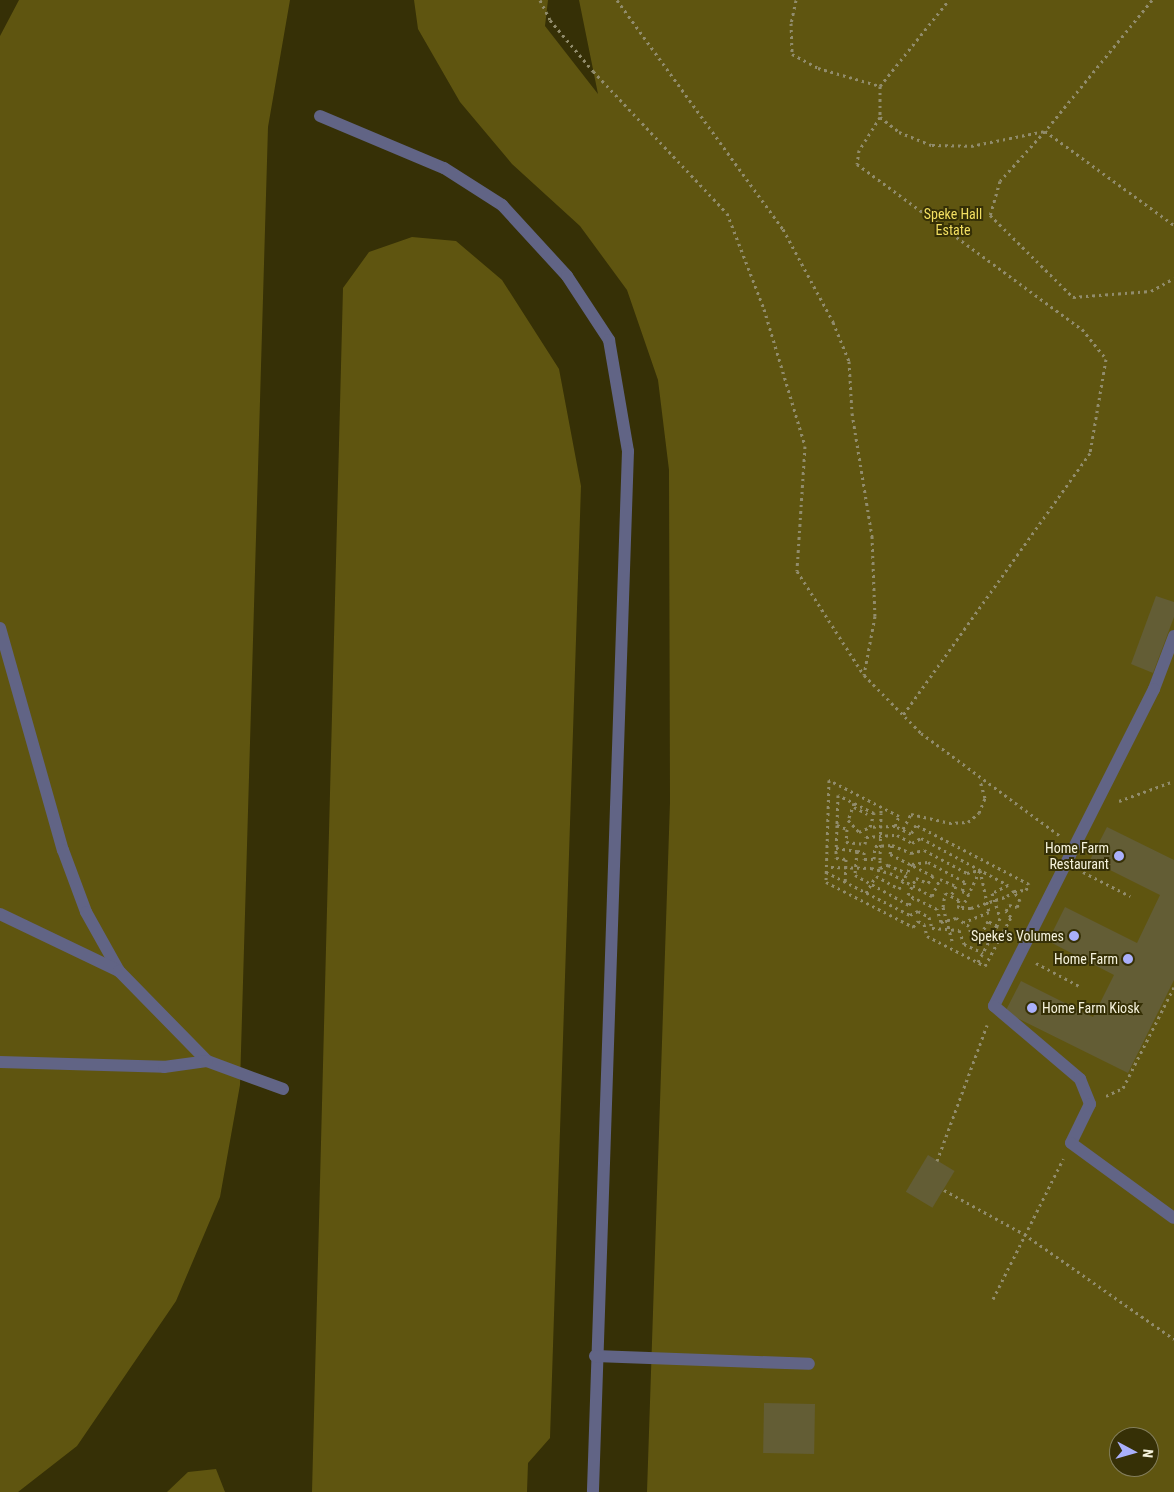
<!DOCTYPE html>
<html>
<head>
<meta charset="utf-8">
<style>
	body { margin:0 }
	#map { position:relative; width:1174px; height:1492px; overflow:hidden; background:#363006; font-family:"Roboto Condensed",sans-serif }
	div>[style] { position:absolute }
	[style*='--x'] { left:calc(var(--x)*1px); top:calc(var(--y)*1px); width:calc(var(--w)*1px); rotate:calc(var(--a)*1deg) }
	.green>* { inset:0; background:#5f5510 }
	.building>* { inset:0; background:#635d35; transform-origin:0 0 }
	.path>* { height:3px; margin-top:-1.5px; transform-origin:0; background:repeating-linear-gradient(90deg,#918c6c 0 2.5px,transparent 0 6.5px) }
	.lane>* { height:12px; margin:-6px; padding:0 6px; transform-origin:6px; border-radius:6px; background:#616485 }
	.path-bridge>* { height:3px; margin-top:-1.5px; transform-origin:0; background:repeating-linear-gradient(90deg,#918c6c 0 2.5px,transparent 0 6.5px) }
	.dots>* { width:14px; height:14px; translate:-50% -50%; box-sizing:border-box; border:2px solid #363006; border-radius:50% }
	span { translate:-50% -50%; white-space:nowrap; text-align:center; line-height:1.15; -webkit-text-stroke:4px #363006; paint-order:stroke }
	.park-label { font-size:14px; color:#f3df61 }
	.poi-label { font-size:14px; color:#f6f3dd }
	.right { translate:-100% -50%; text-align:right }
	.left { translate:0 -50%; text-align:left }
	.north { position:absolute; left:1109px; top:1427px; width:50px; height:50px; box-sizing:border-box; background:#363006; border:1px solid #837e5c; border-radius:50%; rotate:96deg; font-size:14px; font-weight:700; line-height:20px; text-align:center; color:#f6f3dd }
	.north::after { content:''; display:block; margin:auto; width:18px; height:22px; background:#aab0fb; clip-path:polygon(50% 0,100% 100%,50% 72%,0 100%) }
</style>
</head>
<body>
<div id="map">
	<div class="green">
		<div style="clip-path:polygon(19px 0,290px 0,268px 127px,240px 1085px,220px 1197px,176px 1301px,77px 1446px,18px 1492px,0 1492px,0 36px)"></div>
		<div style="clip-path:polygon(evenodd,414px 0,548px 0,545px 26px,598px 94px,579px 0,1174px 0,1174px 1492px,647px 1492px,670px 802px,669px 470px,658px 380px,627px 290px,580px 226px,512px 164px,460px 102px,418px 29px,414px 0,1119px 1437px,1149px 1437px,1149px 1467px,1119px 1467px,1119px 1437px)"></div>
		<div style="clip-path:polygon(412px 237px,456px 241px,502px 280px,559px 369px,581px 486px,550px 1438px,528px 1463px,527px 1492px,312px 1492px,343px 288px,369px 252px)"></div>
		<div style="clip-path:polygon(216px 1469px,225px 1492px,167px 1492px,188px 1472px)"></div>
	</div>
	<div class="building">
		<div style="clip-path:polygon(1156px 596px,1174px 602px,1174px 617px,1153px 673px,1131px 664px)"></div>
		<div style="clip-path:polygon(1107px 827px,1174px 860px,1174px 980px,1128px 1073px,1005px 1012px,1021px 981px,1093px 1017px,1114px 975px,1048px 941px,1065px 907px,1137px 943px,1160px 895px,1090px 860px)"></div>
		<div style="left:928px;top:1155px;width:31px;height:43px;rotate:31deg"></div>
		<div style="left:764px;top:1403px;width:51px;height:50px;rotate:1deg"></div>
	</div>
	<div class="path">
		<div style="--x:540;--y:0;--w:22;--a:63"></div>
		<div style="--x:550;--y:20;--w:67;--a:49.9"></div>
		<div style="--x:593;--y:71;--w:195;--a:46.7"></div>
		<div style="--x:727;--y:213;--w:103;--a:68.9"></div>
		<div style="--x:764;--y:309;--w:143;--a:73.3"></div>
		<div style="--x:805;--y:446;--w:125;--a:93.7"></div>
		<div style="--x:797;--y:571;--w:122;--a:57.3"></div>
		<div style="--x:617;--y:0;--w:283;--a:54.1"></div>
		<div style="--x:783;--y:229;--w:106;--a:61.7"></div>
		<div style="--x:833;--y:322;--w:42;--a:67.7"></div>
		<div style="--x:849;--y:361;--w:52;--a:86.7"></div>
		<div style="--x:852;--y:413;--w:125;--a:80.8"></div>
		<div style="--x:872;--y:536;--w:80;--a:87.9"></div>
		<div style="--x:875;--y:616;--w:60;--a:100.6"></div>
		<div style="--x:864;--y:675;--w:81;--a:45.5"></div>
		<div style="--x:921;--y:733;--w:173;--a:36.5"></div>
		<div style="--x:796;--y:0;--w:24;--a:102"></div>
		<div style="--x:791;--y:23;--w:31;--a:88"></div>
		<div style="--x:792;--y:54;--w:30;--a:28"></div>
		<div style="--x:818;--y:68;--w:65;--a:16.2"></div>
		<div style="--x:880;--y:86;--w:110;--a:-51.3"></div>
		<div style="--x:1152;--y:0;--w:169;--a:129.2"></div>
		<div style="--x:1045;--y:131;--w:160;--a:36.1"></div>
		<div style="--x:880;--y:86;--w:31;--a:90"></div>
		<div style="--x:880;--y:117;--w:39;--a:122"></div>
		<div style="--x:859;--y:150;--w:14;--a:98"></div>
		<div style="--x:857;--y:164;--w:279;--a:36.3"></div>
		<div style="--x:1082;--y:329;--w:38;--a:51"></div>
		<div style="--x:1106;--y:359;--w:95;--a:99.7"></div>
		<div style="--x:1090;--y:453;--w:322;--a:125.5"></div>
		<div style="--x:880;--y:117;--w:24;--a:38"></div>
		<div style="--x:899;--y:132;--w:35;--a:22"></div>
		<div style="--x:932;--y:145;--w:39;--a:1"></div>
		<div style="--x:971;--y:146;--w:76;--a:-11.5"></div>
		<div style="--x:1045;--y:131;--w:67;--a:132"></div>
		<div style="--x:1000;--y:181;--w:35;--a:106"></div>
		<div style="--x:990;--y:215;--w:117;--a:44.7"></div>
		<div style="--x:1073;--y:297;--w:78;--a:-4.4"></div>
		<div style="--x:1151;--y:291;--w:26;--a:-29"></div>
		<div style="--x:1119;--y:801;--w:59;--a:-20"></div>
		<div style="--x:854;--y:803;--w:18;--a:109"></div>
		<div style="--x:848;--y:820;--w:16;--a:47"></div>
		<div style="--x:859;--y:832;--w:12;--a:-24"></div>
		<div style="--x:854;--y:807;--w:15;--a:28"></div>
		<div style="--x:881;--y:813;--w:6;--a:-90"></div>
		<div style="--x:837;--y:825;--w:33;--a:92"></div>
		<div style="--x:836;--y:858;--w:10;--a:6"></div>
		<div style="--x:846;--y:859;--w:23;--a:92"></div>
		<div style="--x:895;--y:826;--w:11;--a:-68"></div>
		<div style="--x:899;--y:816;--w:79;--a:-152.8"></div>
		<div style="--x:829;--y:780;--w:102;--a:91.7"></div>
		<div style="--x:826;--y:882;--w:98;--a:27.3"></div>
		<div style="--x:913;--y:927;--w:8;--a:-50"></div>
		<div style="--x:918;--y:921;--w:7;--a:27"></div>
		<div style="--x:924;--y:924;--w:12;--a:76"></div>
		<div style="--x:927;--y:936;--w:65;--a:27.3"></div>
		<div style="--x:985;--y:966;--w:55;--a:-62"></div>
		<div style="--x:1011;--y:917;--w:8;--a:-130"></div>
		<div style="--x:1006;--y:911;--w:7;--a:-63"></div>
		<div style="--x:1009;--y:905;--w:8;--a:14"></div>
		<div style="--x:1017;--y:907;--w:7;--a:-63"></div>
		<div style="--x:1020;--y:901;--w:12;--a:-121"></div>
		<div style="--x:1014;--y:891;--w:12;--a:-5"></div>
		<div style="--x:1026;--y:890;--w:7;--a:-63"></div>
		<div style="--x:1029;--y:884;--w:127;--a:-152.4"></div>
		<div style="--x:916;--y:825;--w:10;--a:119"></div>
		<div style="--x:911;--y:834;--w:18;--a:-153"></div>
		<div style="--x:895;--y:826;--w:25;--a:178"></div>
		<div style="--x:870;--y:827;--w:15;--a:-74"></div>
		<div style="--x:874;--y:813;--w:40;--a:-153.4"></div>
		<div style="--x:838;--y:795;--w:30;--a:92"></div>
		<div style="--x:837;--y:825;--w:11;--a:22"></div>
		<div style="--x:847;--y:829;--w:13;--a:94"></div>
		<div style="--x:846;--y:842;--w:19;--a:6"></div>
		<div style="--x:865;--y:844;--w:7;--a:-82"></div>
		<div style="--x:866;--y:837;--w:31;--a:-4"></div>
		<div style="--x:897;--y:835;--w:17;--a:28"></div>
		<div style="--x:912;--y:843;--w:10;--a:-29"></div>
		<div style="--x:921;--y:838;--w:99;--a:28.4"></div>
		<div style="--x:1008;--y:885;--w:18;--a:153"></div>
		<div style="--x:992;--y:893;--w:26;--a:72"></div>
		<div style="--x:1000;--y:918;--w:9;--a:111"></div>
		<div style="--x:903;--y:829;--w:17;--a:-62"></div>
		<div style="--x:911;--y:814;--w:39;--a:13"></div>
		<div style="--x:949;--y:823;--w:19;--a:-3"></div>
		<div style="--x:968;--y:822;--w:14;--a:-39"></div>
		<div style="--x:979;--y:813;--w:16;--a:-68"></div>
		<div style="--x:985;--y:798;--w:19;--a:-106"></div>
		<div style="--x:836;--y:848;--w:21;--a:8"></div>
		<div style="--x:857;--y:851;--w:24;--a:95"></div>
		<div style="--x:855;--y:875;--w:62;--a:29.1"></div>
		<div style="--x:909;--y:905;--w:8;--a:-60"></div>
		<div style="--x:857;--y:851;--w:7;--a:8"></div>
		<div style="--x:864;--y:852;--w:7;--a:90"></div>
		<div style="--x:864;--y:859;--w:10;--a:0"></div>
		<div style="--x:874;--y:859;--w:13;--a:-86"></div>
		<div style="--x:875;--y:846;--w:17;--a:-3"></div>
		<div style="--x:880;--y:860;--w:8;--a:90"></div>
		<div style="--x:880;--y:868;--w:9;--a:-21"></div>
		<div style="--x:888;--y:865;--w:21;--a:23"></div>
		<div style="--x:871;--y:868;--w:20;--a:15"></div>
		<div style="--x:826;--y:872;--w:94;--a:27.1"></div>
		<div style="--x:910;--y:915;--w:9;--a:-27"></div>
		<div style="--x:918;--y:911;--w:13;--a:29"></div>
		<div style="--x:929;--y:917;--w:11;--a:75"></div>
		<div style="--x:932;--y:928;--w:27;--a:4"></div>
		<div style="--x:959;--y:930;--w:15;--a:70"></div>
		<div style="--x:964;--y:944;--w:21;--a:25"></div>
		<div style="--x:1083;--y:872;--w:53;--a:27.1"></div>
		<div style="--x:924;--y:892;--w:9;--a:27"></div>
		<div style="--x:932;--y:896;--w:19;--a:-65"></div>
		<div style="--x:940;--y:879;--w:17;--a:24"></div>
		<div style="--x:956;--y:886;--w:11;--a:117"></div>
		<div style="--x:951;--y:896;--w:9;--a:27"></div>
		<div style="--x:959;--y:900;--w:6;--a:108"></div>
		<div style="--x:957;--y:906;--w:5;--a:22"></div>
		<div style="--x:962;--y:908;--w:42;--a:-64.7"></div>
		<div style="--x:980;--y:870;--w:43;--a:77.9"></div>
		<div style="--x:989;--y:912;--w:27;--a:158"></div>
		<div style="--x:866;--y:893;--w:20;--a:-60"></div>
		<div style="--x:876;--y:876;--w:26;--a:29"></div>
		<div style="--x:899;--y:889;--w:28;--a:-63"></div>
		<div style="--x:912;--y:864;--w:16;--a:-7"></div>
		<div style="--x:928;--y:862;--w:42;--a:28.4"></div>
		<div style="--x:965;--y:882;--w:9;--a:108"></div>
		<div style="--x:962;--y:891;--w:8;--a:23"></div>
		<div style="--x:1007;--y:896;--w:9;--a:-36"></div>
		<div style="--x:943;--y:907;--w:14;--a:-82"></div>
		<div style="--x:945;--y:893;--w:7;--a:27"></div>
		<div style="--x:962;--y:908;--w:9;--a:0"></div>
		<div style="--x:978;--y:962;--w:41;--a:-62.2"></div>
		<div style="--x:997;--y:926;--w:10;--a:-151"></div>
		<div style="--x:988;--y:921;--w:22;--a:117"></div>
		<div style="--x:978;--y:941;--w:7;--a:-153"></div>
		<div style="--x:972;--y:938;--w:12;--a:-104"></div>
		<div style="--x:969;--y:926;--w:15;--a:-148"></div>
		<div style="--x:956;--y:918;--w:16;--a:165"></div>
		<div style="--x:941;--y:922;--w:14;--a:-107"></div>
		<div style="--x:937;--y:909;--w:32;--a:-154"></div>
		<div style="--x:908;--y:895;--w:19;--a:-65"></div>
		<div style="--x:916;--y:878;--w:13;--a:23"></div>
		<div style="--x:928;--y:883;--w:9;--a:-54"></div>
		<div style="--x:933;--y:876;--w:48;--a:-152.9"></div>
		<div style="--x:890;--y:854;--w:9;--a:-77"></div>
		<div style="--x:892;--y:845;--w:21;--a:23"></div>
		<div style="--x:911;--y:853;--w:13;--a:-13"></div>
		<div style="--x:924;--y:850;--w:49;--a:28.1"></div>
		<div style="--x:967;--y:873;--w:13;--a:-13"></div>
		<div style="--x:1036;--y:963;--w:51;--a:28.1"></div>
		<div style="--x:1106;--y:1096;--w:19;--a:-25"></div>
		<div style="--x:1123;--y:1088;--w:113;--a:-63.2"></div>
		<div style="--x:937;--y:1161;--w:145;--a:-69.8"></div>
		<div style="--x:944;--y:1190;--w:91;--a:28.8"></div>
		<div style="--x:1024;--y:1234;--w:183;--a:35"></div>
		<div style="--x:993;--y:1299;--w:157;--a:-63.4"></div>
	</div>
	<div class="lane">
		<div style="--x:320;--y:116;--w:134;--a:22.8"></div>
		<div style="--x:444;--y:168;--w:69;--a:32.5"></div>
		<div style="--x:502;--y:205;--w:96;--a:47.5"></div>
		<div style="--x:567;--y:276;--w:77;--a:56.7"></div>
		<div style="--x:609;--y:340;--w:113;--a:80.3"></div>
		<div style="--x:628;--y:451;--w:1042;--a:91.93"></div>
		<div style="--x:0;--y:628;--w:231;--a:74.2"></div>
		<div style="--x:63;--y:850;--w:66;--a:69.6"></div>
		<div style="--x:86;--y:912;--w:68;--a:60.8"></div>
		<div style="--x:1174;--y:636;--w:57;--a:110.7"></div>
		<div style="--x:1154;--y:689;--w:355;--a:116.8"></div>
		<div style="--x:994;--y:1006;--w:113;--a:40.3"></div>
		<div style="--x:1080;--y:1079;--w:27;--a:68"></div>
		<div style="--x:1090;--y:1104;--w:43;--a:116"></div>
		<div style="--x:1071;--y:1143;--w:127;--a:36.1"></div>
		<div style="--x:0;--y:914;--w:132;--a:25.6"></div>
		<div style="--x:119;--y:971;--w:126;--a:45.6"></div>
		<div style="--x:207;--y:1061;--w:81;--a:20.2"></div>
		<div style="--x:0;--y:1062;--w:164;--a:1.7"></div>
		<div style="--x:164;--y:1067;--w:43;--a:-7.9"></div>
		<div style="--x:595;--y:1356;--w:214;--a:2.1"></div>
	</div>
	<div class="path-bridge">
		<div style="--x:880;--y:860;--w:47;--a:-88.8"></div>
		<div style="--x:831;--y:867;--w:40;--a:1.4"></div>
		<div style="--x:890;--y:873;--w:39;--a:29"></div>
		<div style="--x:943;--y:907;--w:38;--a:75"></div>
		<div style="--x:971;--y:908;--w:38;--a:-18"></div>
	</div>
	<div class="dots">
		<div style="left:1119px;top:856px;background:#aab0fb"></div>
		<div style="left:1074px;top:936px;background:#aab0fb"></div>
		<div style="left:1128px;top:959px;background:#aab0fb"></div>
		<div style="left:1032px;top:1008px;background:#aab0fb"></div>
	</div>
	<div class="park-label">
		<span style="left:953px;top:222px">Speke Hall<br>Estate</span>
	</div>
	<div class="poi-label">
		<span class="right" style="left:1109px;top:856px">Home Farm<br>Restaurant</span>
		<span class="right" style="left:1064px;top:936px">Speke's Volumes</span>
		<span class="right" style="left:1118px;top:959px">Home Farm</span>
		<span class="left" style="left:1042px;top:1008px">Home Farm Kiosk</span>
	</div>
	<div class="north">N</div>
</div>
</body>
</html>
